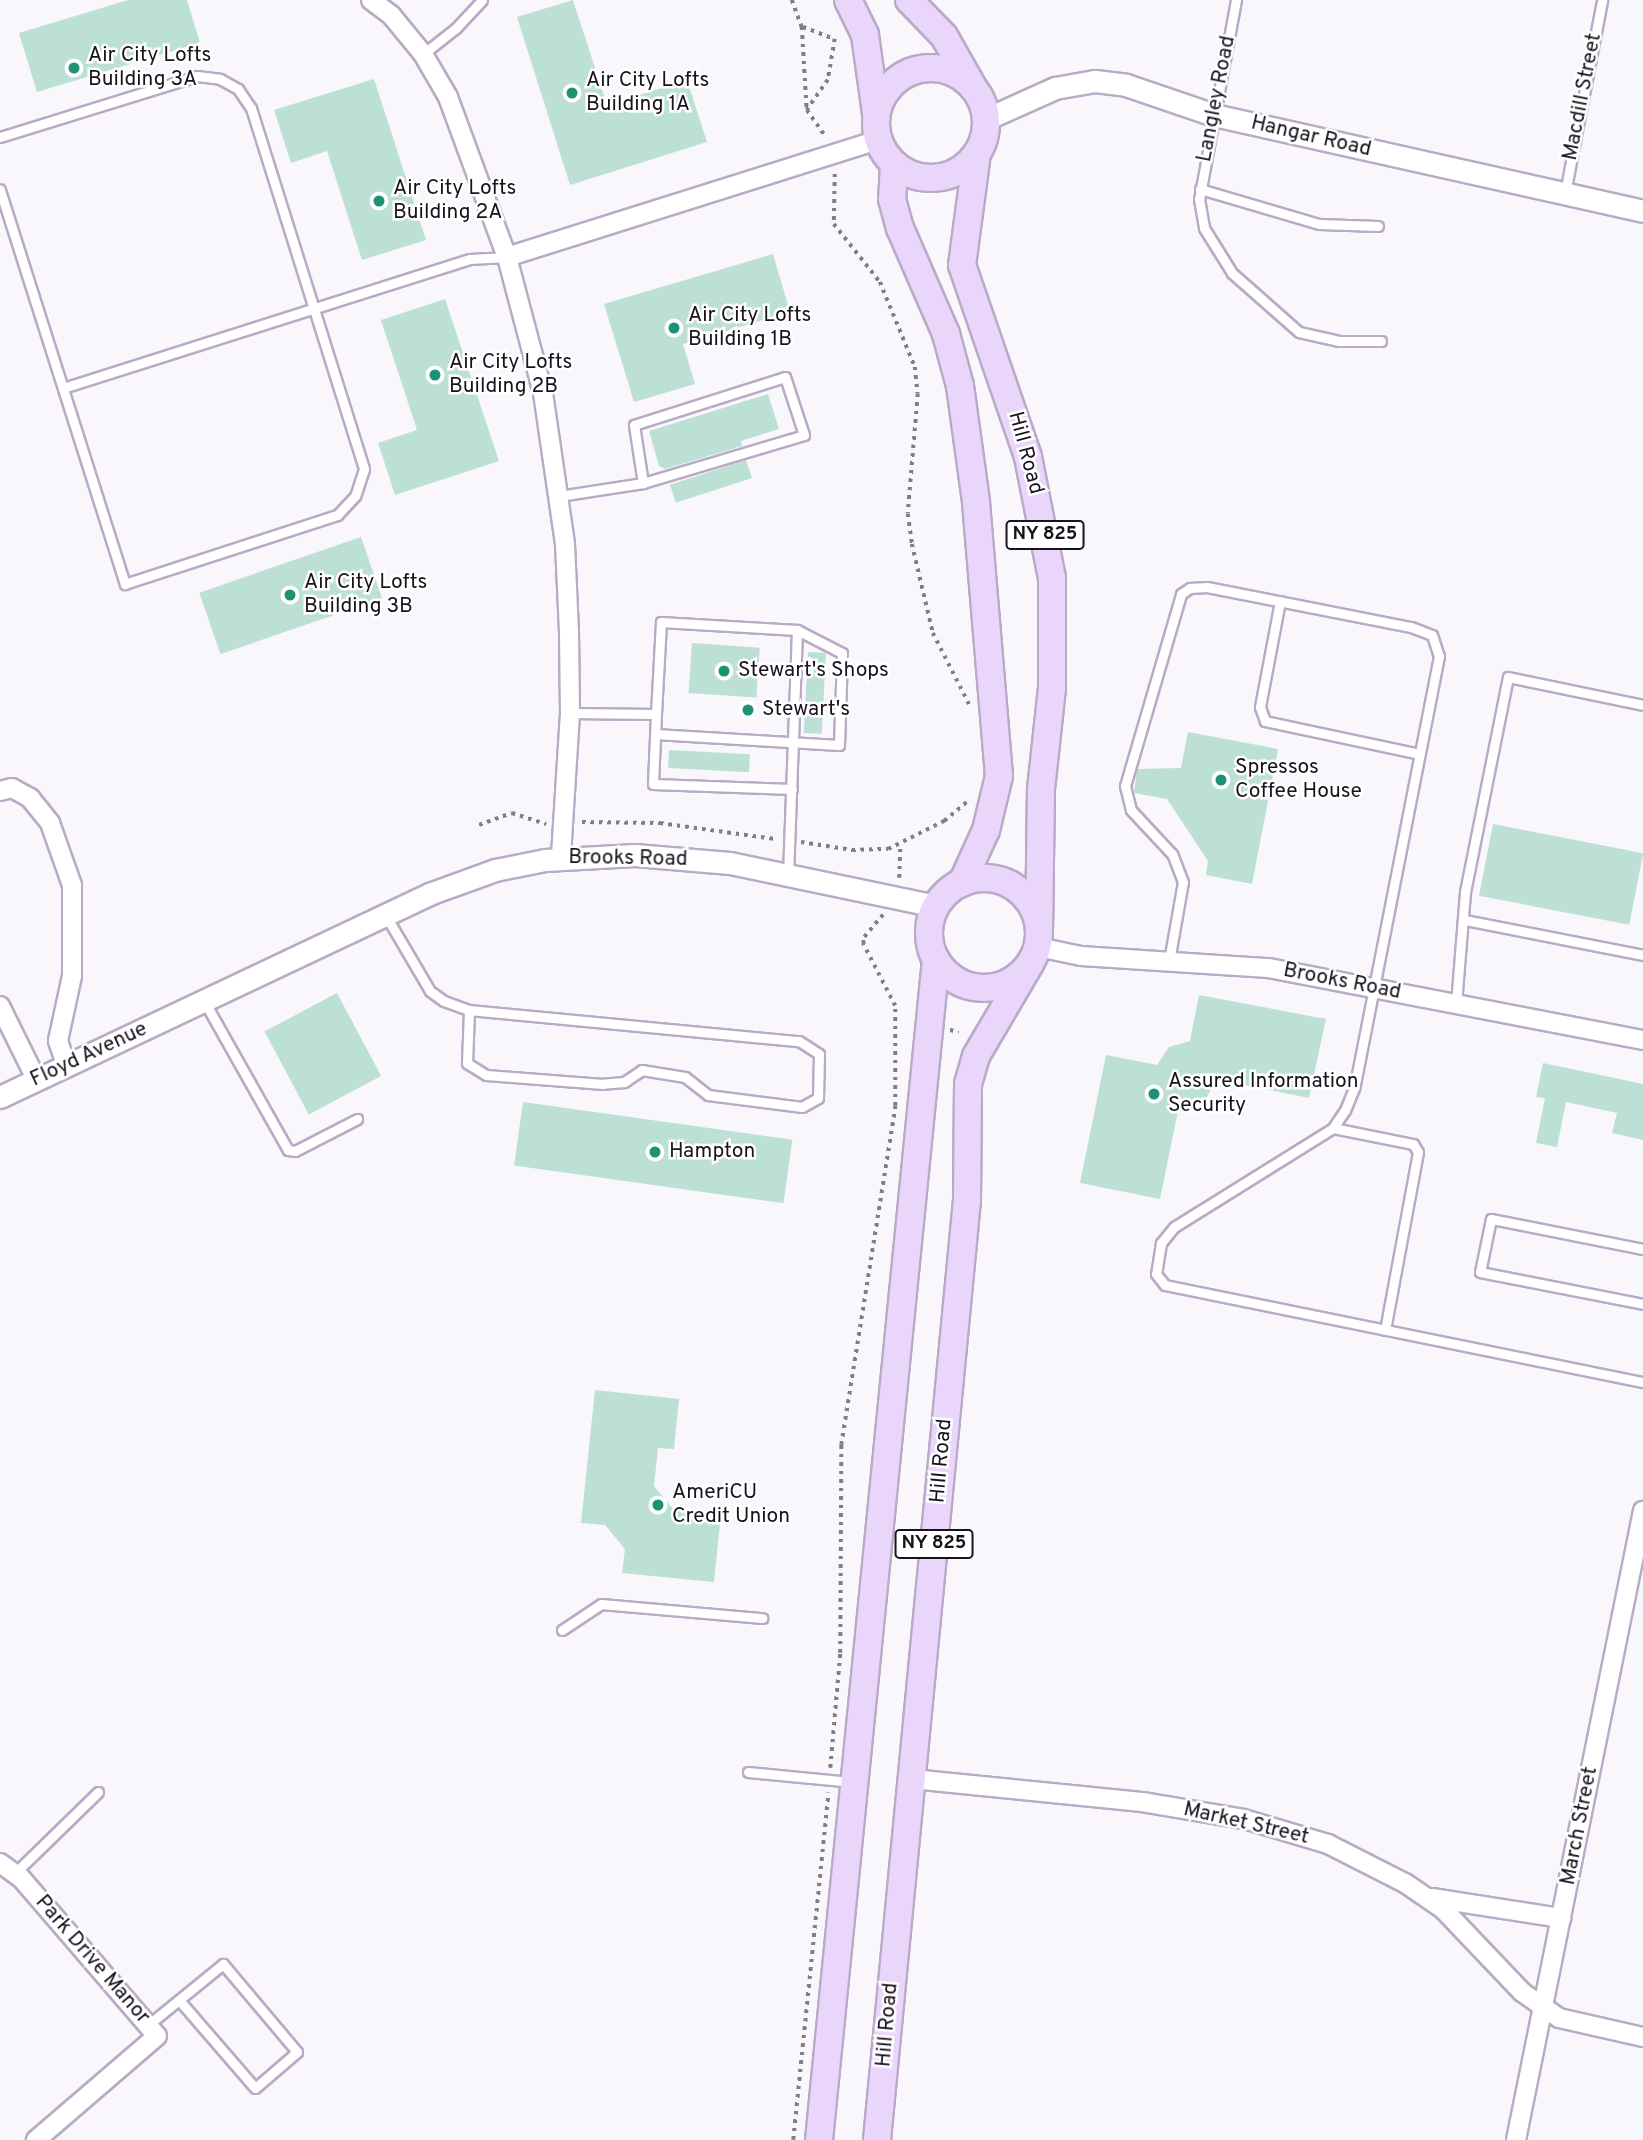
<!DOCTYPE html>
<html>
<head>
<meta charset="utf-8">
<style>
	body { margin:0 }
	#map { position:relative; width:1643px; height:2140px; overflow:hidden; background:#f9f6fc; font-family:Overpass,sans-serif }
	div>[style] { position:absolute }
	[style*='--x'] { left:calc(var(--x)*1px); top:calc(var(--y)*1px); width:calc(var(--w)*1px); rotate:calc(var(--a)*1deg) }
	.building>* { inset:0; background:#bce0d3; transform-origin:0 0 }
	.path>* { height:3.5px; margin-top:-1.75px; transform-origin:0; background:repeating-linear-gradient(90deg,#817d85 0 3.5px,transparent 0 8.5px) }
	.roads { filter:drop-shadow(2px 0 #b9aac6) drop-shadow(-2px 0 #b9aac6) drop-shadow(0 2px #b9aac6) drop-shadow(0 -2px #b9aac6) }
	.service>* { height:9px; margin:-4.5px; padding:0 4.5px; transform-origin:4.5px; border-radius:4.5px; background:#fff }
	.minor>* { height:18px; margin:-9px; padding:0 9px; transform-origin:9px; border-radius:9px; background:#fff }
	.tertiary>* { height:21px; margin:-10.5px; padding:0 10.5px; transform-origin:10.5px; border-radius:10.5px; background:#fff }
	.primary>* { height:26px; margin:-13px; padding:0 13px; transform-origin:13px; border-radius:13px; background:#ebd6fb }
	.primary>.ring { margin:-13px; padding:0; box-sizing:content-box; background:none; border:26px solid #ebd6fb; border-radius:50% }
	.dots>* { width:19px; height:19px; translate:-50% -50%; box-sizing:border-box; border:4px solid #fff; border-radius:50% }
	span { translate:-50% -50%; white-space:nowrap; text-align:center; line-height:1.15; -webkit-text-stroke:5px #fff; paint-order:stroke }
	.shield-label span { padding:2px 5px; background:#fff; border:2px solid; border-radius:5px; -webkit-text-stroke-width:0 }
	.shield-label { font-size:19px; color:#17121c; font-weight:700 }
	.poi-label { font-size:21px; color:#17121c }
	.left { translate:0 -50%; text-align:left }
	.street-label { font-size:21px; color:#17121c }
</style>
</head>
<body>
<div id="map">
	<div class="building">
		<div style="clip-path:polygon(128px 0,187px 0,200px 43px,37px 92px,19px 33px)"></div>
		<div style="clip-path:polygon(573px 0,607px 105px,687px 80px,707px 142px,570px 185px,517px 17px)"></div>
		<div style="clip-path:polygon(374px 79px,426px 240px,362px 260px,327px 151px,291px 163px,274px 110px)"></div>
		<div style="clip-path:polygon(773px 254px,790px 312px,683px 344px,695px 384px,634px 402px,604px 304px)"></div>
		<div style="clip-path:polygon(445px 299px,499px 461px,395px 495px,378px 443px,417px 430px,381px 320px)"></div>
		<div style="clip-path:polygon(768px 394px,779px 429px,741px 441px,742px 446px,665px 469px,659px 466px,649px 431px)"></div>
		<div style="left:746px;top:460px;width:19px;height:80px;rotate:72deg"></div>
		<div style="left:361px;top:537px;width:65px;height:171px;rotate:71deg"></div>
		<div style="left:692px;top:643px;width:68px;height:50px;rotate:4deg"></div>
		<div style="left:808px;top:652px;width:18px;height:81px;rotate:3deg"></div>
		<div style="clip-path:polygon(1188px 732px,1278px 749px,1252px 884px,1206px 875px,1208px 861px,1167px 799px,1134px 793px,1137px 769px,1181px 768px)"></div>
		<div style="left:669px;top:750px;width:81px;height:18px;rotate:3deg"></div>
		<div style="left:1493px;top:824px;width:153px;height:73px;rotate:11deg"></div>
		<div style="left:337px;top:993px;width:94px;height:82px;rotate:62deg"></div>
		<div style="clip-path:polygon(1199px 995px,1326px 1019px,1309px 1098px,1216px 1079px,1206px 1099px,1179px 1106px,1160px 1199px,1080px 1183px,1106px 1055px,1157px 1065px,1169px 1047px,1190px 1041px)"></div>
		<div style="clip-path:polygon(1543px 1063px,1643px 1084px,1643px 1140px,1612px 1133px,1617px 1113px,1566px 1102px,1557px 1147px,1536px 1143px,1545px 1098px,1536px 1097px)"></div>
		<div style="left:523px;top:1102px;width:272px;height:64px;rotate:8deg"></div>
		<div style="clip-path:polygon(595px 1390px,679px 1399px,674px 1449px,658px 1448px,654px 1486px,673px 1509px,721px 1514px,714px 1582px,622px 1573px,625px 1549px,605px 1525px,581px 1523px)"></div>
	</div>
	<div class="path">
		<div style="--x:792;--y:0;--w:29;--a:70"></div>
		<div style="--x:802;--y:27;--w:83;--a:86.6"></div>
		<div style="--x:807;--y:110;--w:33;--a:55"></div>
		<div style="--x:803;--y:27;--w:34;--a:21"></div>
		<div style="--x:835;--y:39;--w:42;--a:99.7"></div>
		<div style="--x:828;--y:80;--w:37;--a:125"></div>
		<div style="--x:835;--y:174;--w:50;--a:91.1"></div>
		<div style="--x:834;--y:224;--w:74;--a:51.6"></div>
		<div style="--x:880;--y:282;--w:92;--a:67.6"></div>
		<div style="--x:915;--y:367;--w:27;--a:84"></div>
		<div style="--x:918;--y:394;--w:120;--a:94.8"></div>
		<div style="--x:908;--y:514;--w:30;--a:82"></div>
		<div style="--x:912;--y:544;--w:91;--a:76.7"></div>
		<div style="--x:933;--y:633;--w:80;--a:63.1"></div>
		<div style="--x:582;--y:822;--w:78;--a:0.7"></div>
		<div style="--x:660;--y:823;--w:117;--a:7.9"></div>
		<div style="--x:479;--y:825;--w:35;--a:-20"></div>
		<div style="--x:512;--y:813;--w:36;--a:18"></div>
		<div style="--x:801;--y:842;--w:52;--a:8.9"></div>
		<div style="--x:852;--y:850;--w:36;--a:-2"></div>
		<div style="--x:888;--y:849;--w:63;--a:-26.6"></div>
		<div style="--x:944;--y:821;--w:33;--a:-40"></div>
		<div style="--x:899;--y:878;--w:33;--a:-88"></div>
		<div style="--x:950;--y:1030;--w:9;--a:13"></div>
		<div style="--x:830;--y:1768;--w:115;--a:-85"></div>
		<div style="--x:840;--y:1653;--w:208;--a:-89.7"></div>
		<div style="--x:841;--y:1445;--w:343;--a:-80.9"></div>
		<div style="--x:895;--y:1106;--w:100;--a:-90"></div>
		<div style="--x:895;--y:1006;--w:70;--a:-117.3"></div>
		<div style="--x:863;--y:944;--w:7;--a:-82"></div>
		<div style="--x:864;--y:937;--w:30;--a:-50"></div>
		<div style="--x:793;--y:2140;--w:349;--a:-84.2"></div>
	</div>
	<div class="roads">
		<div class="service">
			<div style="--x:1236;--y:0;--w:202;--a:100.5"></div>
			<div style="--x:1199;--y:199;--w:29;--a:80"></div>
			<div style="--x:1204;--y:228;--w:53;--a:58.1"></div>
			<div style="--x:1232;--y:273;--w:89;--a:41.4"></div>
			<div style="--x:1299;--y:332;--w:41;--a:12.7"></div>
			<div style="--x:1339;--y:341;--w:42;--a:0"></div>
			<div style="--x:423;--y:54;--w:42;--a:-38.2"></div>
			<div style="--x:456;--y:28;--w:38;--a:-47"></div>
			<div style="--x:0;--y:137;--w:206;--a:-17.2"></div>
			<div style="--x:197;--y:76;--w:23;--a:7"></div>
			<div style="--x:220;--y:79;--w:21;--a:29"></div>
			<div style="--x:238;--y:89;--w:23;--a:56"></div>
			<div style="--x:251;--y:108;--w:378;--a:72.6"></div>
			<div style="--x:364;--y:469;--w:28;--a:108"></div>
			<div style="--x:355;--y:496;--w:26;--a:133"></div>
			<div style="--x:337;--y:515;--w:223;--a:162"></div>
			<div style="--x:125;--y:584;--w:414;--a:-107.6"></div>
			<div style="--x:1200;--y:189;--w:124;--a:16.4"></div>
			<div style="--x:1319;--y:224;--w:59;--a:1.9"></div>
			<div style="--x:1565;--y:193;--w:197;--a:-79.1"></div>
			<div style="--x:63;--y:388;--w:427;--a:-17.6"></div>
			<div style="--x:470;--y:259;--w:37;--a:-3"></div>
			<div style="--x:559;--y:496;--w:85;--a:-8.8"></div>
			<div style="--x:643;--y:483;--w:168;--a:-16.6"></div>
			<div style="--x:804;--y:435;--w:61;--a:-108.1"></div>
			<div style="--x:785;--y:377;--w:158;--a:162.4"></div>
			<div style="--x:634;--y:425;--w:59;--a:81.2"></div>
			<div style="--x:1280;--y:601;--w:108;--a:100.7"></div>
			<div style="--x:1260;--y:707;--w:15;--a:70"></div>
			<div style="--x:1265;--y:721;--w:158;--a:12"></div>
			<div style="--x:570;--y:713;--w:86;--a:0.7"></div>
			<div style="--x:656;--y:714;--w:92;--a:-86.9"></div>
			<div style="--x:661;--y:622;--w:136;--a:3.4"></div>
			<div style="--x:797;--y:630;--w:243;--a:92.1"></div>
			<div style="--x:656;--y:714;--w:70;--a:92.5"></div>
			<div style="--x:653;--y:784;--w:139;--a:2.1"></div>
			<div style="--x:655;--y:734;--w:184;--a:3.4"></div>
			<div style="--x:839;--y:745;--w:92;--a:-88.1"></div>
			<div style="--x:842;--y:653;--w:51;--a:-152.9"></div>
			<div style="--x:386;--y:916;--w:87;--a:59.6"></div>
			<div style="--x:430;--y:991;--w:17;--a:36"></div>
			<div style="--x:444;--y:1001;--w:27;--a:20"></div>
			<div style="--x:469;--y:1010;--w:331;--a:5.4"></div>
			<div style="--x:799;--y:1041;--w:24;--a:33"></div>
			<div style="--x:819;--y:1054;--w:44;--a:91.3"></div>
			<div style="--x:818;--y:1098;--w:18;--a:151"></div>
			<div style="--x:802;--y:1107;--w:95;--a:-172.7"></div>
			<div style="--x:708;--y:1095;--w:29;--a:-142"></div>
			<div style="--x:685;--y:1077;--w:44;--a:-170.8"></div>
			<div style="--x:642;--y:1070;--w:22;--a:146"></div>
			<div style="--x:624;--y:1082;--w:21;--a:175"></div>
			<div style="--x:603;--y:1084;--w:117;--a:-175.6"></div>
			<div style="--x:486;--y:1075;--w:22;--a:-148"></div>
			<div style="--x:467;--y:1063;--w:53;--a:-87.8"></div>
			<div style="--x:1465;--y:920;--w:181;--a:11.1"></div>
			<div style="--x:1169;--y:961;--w:80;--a:-80"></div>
			<div style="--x:1183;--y:882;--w:30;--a:-111"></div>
			<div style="--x:1172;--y:854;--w:60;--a:-133"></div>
			<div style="--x:1131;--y:810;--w:25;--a:-104"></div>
			<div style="--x:1125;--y:786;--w:200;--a:-73.7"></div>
			<div style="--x:1181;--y:594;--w:11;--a:-34"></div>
			<div style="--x:1190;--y:588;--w:17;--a:-3"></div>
			<div style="--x:1207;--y:587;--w:208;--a:11.1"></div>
			<div style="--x:1411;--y:627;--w:22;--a:21"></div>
			<div style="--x:1432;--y:635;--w:22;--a:72"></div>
			<div style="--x:1439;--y:656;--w:440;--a:101.1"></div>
			<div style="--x:1354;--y:1088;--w:24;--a:112"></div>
			<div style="--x:1345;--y:1110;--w:22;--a:124"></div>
			<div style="--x:1333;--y:1128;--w:187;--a:148.1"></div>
			<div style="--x:1174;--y:1227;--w:21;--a:129"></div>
			<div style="--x:1161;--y:1243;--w:31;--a:99"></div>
			<div style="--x:1156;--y:1274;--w:14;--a:51"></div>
			<div style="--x:1165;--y:1285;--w:488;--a:11.5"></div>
			<div style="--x:204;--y:1001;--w:171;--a:60.6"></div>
			<div style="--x:288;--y:1150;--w:7;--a:8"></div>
			<div style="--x:295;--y:1151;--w:70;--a:-27.3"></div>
			<div style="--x:1456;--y:1004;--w:112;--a:-85.4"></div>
			<div style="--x:1465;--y:892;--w:219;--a:-78.7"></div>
			<div style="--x:1508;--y:677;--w:138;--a:11.7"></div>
			<div style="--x:1333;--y:1128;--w:82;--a:11.3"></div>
			<div style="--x:1413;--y:1144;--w:9;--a:58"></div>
			<div style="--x:1418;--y:1152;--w:181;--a:100.5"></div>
			<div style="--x:1643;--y:1249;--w:155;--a:-168.8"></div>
			<div style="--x:1491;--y:1219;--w:54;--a:101.7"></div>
			<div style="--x:1480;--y:1272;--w:166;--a:11.1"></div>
			<div style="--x:562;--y:1630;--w:47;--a:-33.7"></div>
			<div style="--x:601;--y:1604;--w:162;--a:5"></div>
			<div style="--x:748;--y:1772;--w:103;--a:5.5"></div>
			<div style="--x:15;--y:1873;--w:116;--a:-44.3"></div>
			<div style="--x:148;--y:2025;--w:97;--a:-39.1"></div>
			<div style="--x:223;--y:1964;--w:115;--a:49.9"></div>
			<div style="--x:297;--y:2052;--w:55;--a:139.4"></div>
			<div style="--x:255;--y:2088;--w:116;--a:-130.8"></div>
		</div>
		<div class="minor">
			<div style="--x:371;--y:0;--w:25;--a:37"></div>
			<div style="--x:391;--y:15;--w:50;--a:50.6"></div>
			<div style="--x:423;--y:54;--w:50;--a:59.8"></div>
			<div style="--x:448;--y:97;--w:171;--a:69.8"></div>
			<div style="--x:507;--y:257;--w:141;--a:75.2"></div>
			<div style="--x:543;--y:393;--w:153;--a:81.7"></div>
			<div style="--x:565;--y:544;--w:88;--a:87.4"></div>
			<div style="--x:569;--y:632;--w:81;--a:89.3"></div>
			<div style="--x:570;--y:713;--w:145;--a:93.6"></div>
			<div style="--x:507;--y:257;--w:390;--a:-17.5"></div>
			<div style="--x:0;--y:791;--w:12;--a:-14"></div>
			<div style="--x:12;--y:788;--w:21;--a:29"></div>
			<div style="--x:30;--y:798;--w:32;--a:51"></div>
			<div style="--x:50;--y:823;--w:66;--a:70.5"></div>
			<div style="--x:72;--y:885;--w:91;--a:90"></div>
			<div style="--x:72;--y:976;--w:66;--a:102.2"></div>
			<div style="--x:58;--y:1041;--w:24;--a:71"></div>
			<div style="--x:1038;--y:947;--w:44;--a:11.8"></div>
			<div style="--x:1081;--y:956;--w:188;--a:3.7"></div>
			<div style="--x:1269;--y:968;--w:381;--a:10.9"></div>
			<div style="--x:0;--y:1006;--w:81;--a:63.7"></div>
			<div style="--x:912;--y:1779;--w:231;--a:5.7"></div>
			<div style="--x:1142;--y:1802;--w:103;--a:9.5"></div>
			<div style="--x:1244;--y:1819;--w:88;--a:16.6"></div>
			<div style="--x:1328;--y:1844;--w:86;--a:26.9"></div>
			<div style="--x:1405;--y:1883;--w:46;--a:34.4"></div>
			<div style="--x:1443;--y:1909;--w:115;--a:46.4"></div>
			<div style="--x:1522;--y:1992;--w:45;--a:35.1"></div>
			<div style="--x:1559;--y:2018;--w:86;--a:12.7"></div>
			<div style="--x:0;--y:1863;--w:26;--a:36"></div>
			<div style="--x:21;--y:1878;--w:208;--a:49.3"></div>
			<div style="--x:157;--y:2036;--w:160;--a:139.3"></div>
			<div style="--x:1432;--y:1898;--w:131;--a:8.8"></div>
			<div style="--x:1516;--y:2140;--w:642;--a:-78.59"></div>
		</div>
		<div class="tertiary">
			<div style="--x:986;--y:119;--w:76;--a:-24.2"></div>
			<div style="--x:1055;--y:88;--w:41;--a:-9.9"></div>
			<div style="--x:1095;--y:81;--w:31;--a:7"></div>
			<div style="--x:1126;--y:85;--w:93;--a:18.8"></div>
			<div style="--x:1214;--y:115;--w:440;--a:12.6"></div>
			<div style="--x:0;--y:1097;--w:475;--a:-25.3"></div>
			<div style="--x:429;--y:894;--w:70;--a:-20"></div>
			<div style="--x:495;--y:870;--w:51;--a:-11.3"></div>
			<div style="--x:545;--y:860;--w:90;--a:-3.2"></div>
			<div style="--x:635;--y:855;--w:95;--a:4.8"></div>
			<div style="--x:730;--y:863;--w:210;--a:11.8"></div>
		</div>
		<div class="primary">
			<div style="--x:848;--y:0;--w:39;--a:64"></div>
			<div style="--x:865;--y:35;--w:79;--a:82"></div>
			<div style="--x:909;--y:0;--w:50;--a:45.8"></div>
			<div style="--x:944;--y:36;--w:56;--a:60.3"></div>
			<div class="ring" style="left:876px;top:68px;width:84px;height:84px"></div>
			<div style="--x:977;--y:153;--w:113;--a:97.6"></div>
			<div style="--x:962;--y:265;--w:203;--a:71"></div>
			<div style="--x:1028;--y:457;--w:123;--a:78.8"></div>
			<div style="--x:1052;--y:578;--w:110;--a:90"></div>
			<div style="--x:1052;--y:688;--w:103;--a:96.2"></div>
			<div style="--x:1041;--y:790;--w:139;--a:90.8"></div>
			<div style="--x:894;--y:164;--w:35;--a:93"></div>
			<div style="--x:892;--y:199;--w:30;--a:75"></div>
			<div style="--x:900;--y:228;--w:116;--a:66.5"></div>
			<div style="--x:946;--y:334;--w:54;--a:74.9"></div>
			<div style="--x:960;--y:386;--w:117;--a:82.1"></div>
			<div style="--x:976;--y:502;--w:275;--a:85.2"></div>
			<div style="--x:999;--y:776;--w:56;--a:103.5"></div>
			<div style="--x:986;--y:830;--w:58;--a:114.4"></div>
			<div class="ring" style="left:929px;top:878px;width:84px;height:84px"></div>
			<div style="--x:819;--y:2140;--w:1186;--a:-84.34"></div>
			<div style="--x:877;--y:2140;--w:944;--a:-84.53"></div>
			<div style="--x:967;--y:1200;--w:116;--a:-89.5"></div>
			<div style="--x:968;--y:1084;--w:29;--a:-74"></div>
			<div style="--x:976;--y:1056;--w:107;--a:-59.6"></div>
		</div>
	</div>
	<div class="dots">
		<div style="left:74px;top:68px;background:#1d9174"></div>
		<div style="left:572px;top:93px;background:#1d9174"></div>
		<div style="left:379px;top:201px;background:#1d9174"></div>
		<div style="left:674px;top:328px;background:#1d9174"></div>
		<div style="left:435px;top:375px;background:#1d9174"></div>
		<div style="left:290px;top:595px;background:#1d9174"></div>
		<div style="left:724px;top:671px;background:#1d9174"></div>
		<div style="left:748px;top:710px;background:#1d9174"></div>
		<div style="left:1221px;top:780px;background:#1d9174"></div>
		<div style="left:1154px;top:1094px;background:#1d9174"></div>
		<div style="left:655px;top:1152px;background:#1d9174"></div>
		<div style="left:658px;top:1505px;background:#1d9174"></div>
	</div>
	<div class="shield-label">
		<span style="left:1045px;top:535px">NY 825</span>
		<span style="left:934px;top:1544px">NY 825</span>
	</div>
	<div class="poi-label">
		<span class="left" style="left:88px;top:68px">Air City Lofts<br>Building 3A</span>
		<span class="left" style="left:586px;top:93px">Air City Lofts<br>Building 1A</span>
		<span class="left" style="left:393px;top:201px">Air City Lofts<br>Building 2A</span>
		<span class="left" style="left:688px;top:328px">Air City Lofts<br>Building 1B</span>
		<span class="left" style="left:449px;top:375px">Air City Lofts<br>Building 2B</span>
		<span class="left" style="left:304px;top:595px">Air City Lofts<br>Building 3B</span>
		<span class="left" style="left:738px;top:671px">Stewart's Shops</span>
		<span class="left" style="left:762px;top:710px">Stewart's</span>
		<span class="left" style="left:1235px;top:780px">Spressos<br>Coffee House</span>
		<span class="left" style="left:1168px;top:1094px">Assured Information<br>Security</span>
		<span class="left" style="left:669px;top:1152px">Hampton</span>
		<span class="left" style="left:672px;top:1505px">AmeriCU<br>Credit Union</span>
	</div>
	<div class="street-label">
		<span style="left:1583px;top:97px;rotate:-79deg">Macdill Street</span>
		<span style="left:1217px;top:99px;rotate:-79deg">Langley Road</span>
		<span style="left:1311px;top:137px;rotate:13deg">Hangar Road</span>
		<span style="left:1025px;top:453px;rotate:75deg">Hill Road</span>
		<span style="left:628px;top:859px;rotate:1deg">Brooks Road</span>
		<span style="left:1342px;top:982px;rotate:11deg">Brooks Road</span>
		<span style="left:89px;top:1055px;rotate:-25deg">Floyd Avenue</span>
		<span style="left:942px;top:1461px;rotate:-85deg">Hill Road</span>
		<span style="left:1246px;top:1824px;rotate:13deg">Market Street</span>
		<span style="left:1580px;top:1826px;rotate:-79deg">March Street</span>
		<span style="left:92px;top:1960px;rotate:49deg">Park Drive Manor</span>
		<span style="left:888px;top:2025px;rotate:-85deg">Hill Road</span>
	</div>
</div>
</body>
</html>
